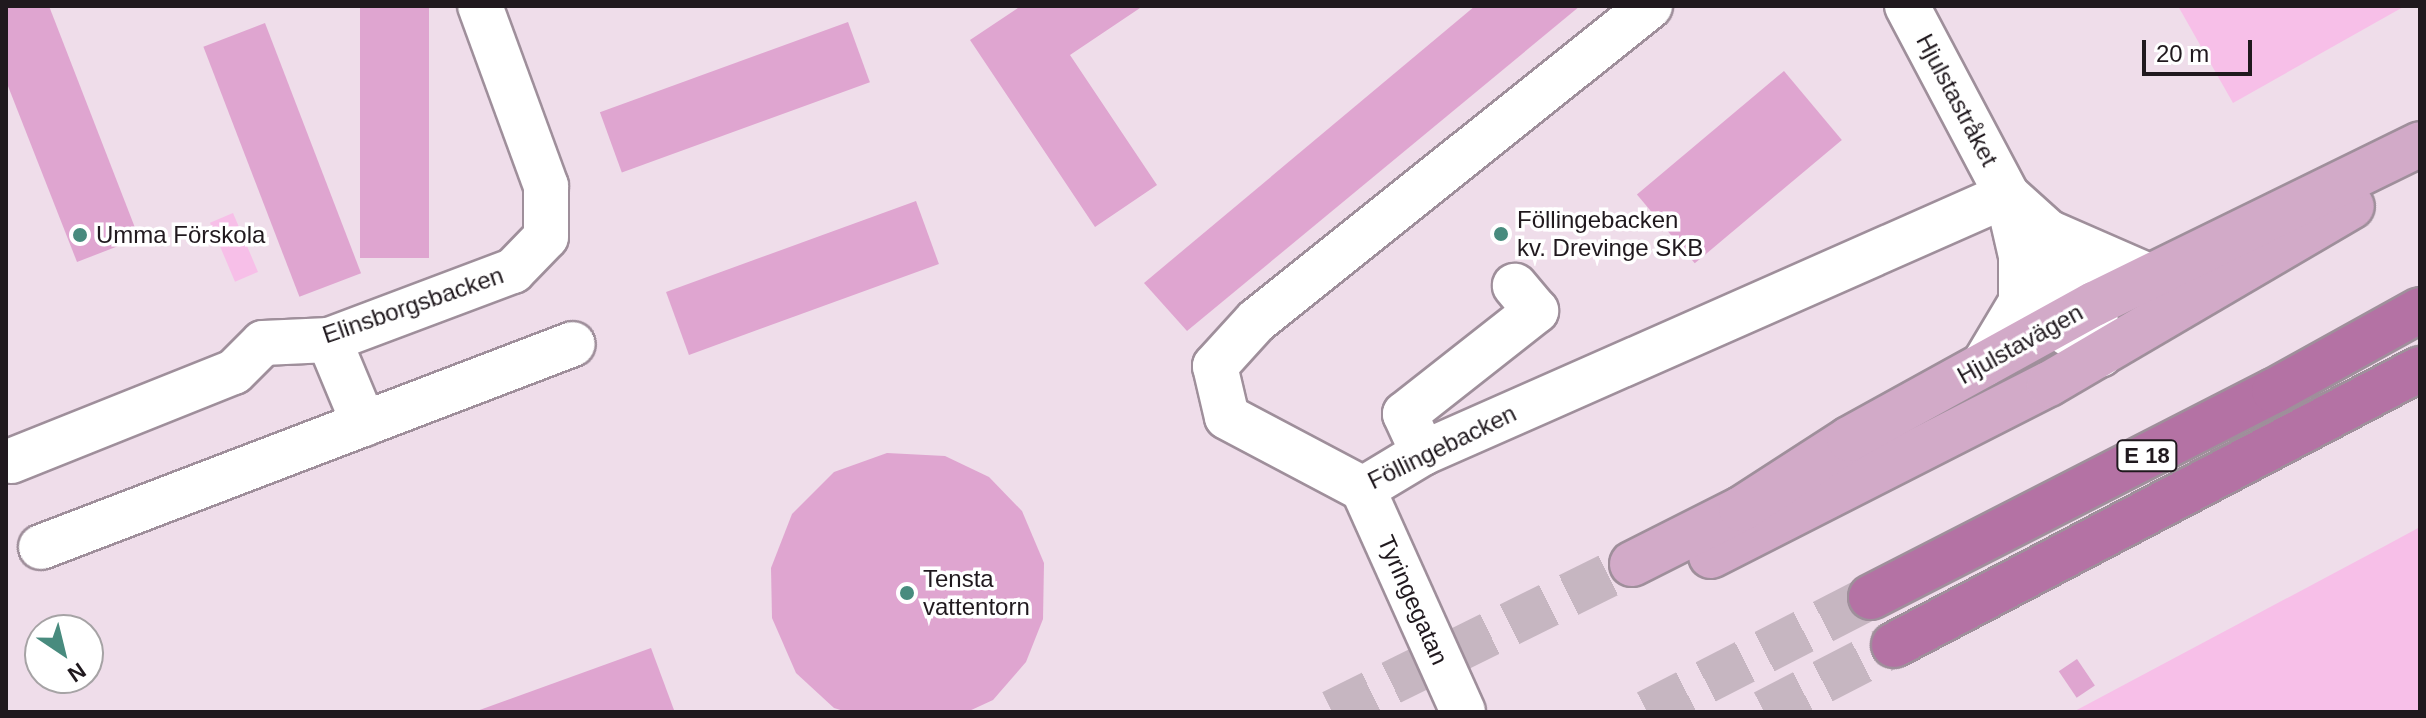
<!DOCTYPE html>
<html>
<head>
<meta charset="utf-8">
<style>
	body { margin:0 }
	#map { position:relative; width:2426px; height:718px; overflow:hidden; background:#efddea; font-family:Arial,sans-serif }
	div>[style] { position:absolute }
	[style*='--x'] { left:calc(var(--x)*1px); top:calc(var(--y)*1px); width:calc(var(--w)*1px); rotate:calc(var(--a)*1deg) }
	.green>* { inset:0; background:#f7bfe8; transform-origin:0 0 }
	.building>* { inset:0; background:#dfa5d0; transform-origin:0 0 }
	.major-tunnel>* { height:44px; margin-top:-22px; transform-origin:0; background:repeating-linear-gradient(90deg,#c6b6c1 0 44px,transparent 0 66px) }
	.highway-tunnel>* { height:44px; margin-top:-22px; transform-origin:0; background:repeating-linear-gradient(90deg,#c6b6c1 0 44px,transparent 0 66px) }
	.roads { filter:drop-shadow(2px 0 #9f8f9b) drop-shadow(-2px 0 #9f8f9b) drop-shadow(0 2px #9f8f9b) drop-shadow(0 -2px #9f8f9b) }
	.minor>* { height:44px; margin:-22px; padding:0 22px; transform-origin:22px; border-radius:22px; background:#fff }
	.major>* { height:44px; margin:-22px; padding:0 22px; transform-origin:22px; border-radius:22px; background:#d2aac8 }
	.highway>* { height:44px; margin:-22px; padding:0 22px; transform-origin:22px; border-radius:22px; background:#b472a4 }
	.dots>* { width:22px; height:22px; translate:-50% -50%; box-sizing:border-box; border:4px solid #fff; border-radius:50% }
	span { translate:-50% -50%; white-space:nowrap; text-align:center; line-height:1.15; -webkit-text-stroke:7px #fff; paint-order:stroke }
	.shield-label span { padding:2px 6px; background:#fff; border:2px solid; border-radius:6px; -webkit-text-stroke-width:0 }
	.shield-label { font-size:22px; color:#20191e; font-weight:700 }
	.street-label { font-size:24px; color:#20191e }
	.poi-label { font-size:24px; color:#20191e }
	.left { translate:0 -50%; text-align:left }
	.frame { position:absolute; inset:0; border:8px solid #20191e; pointer-events:none }
	.north { position:absolute; left:24px; top:614px; width:80px; height:80px; box-sizing:border-box; background:#fff; border:2px solid #a6a3a5; border-radius:50%; rotate:145deg; font-size:22px; font-weight:700; line-height:32px; text-align:center; color:#20191e }
	.north::after { content:''; display:block; margin:auto; width:28px; height:36px; background:#488b7e; clip-path:polygon(50% 0,100% 100%,50% 72%,0 100%) }
	.scale { position:absolute; left:2142px; top:40px; width:110px; height:36px; box-sizing:border-box; border:4px solid #20191e; border-top:0; padding-left:10px; font-size:24px; line-height:28px; white-space:nowrap; color:#20191e; -webkit-text-stroke:6px #fff; paint-order:stroke }
</style>
</head>
<body>
<div id="map">
	<div class="green">
		<div style="clip-path:polygon(2178px 6px,2405px 6px,2233px 103px)"></div>
		<div style="left:233px;top:213px;width:64px;height:25px;rotate:67deg"></div>
		<div style="clip-path:polygon(2420px 527px,2420px 712px,2073px 712px,2383px 547px)"></div>
	</div>
	<div class="building">
		<div style="clip-path:polygon(6px 6px,49px 6px,139px 238px,77px 262px,6px 81px)"></div>
		<div style="left:360px;top:6px;width:69px;height:252px"></div>
		<div style="clip-path:polygon(1021px 6px,1143px 6px,1070px 55px,1157px 185px,1095px 227px,970px 40px)"></div>
		<div style="clip-path:polygon(1475px 6px,1580px 6px,1187px 331px,1144px 283px)"></div>
		<div style="left:848px;top:22px;width:64px;height:264px;rotate:70deg"></div>
		<div style="left:265px;top:23px;width:268px;height:66px;rotate:69deg"></div>
		<div style="left:1784px;top:71px;width:90px;height:192px;rotate:50deg"></div>
		<div style="left:916px;top:201px;width:67px;height:266px;rotate:70deg"></div>
		<div style="clip-path:polygon(887px 453px,945px 456px,989px 477px,1022px 511px,1044px 563px,1043px 619px,1026px 662px,993px 700px,967px 712px,847px 712px,834px 708px,796px 673px,772px 618px,771px 568px,792px 514px,834px 472px)"></div>
		<div style="clip-path:polygon(651px 648px,674px 710px,668px 712px,474px 712px)"></div>
		<div style="left:2077px;top:659px;width:32px;height:22px;rotate:56deg"></div>
	</div>
	<div class="major-tunnel">
		<div style="--x:1332;--y:712;--w:335;--a:-26.3"></div>
	</div>
	<div class="highway-tunnel">
		<div style="--x:1647;--y:712;--w:252;--a:-27.2"></div>
		<div style="--x:1764;--y:712;--w:146;--a:-27.3"></div>
	</div>
	<div class="roads">
		<div class="minor">
			<div style="--x:1650;--y:6;--w:504;--a:141.36"></div>
			<div style="--x:1256;--y:321;--w:61;--a:132.3"></div>
			<div style="--x:1215;--y:366;--w:52;--a:76.8"></div>
			<div style="--x:1227;--y:417;--w:154;--a:27.9"></div>
			<div style="--x:1363;--y:489;--w:70;--a:-31"></div>
			<div style="--x:1423;--y:453;--w:638;--a:-23.83"></div>
			<div style="--x:1907;--y:6;--w:214;--a:62.1"></div>
			<div style="--x:2007;--y:195;--w:63;--a:77.1"></div>
			<div style="--x:2021;--y:256;--w:77;--a:63.8"></div>
			<div style="--x:2055;--y:325;--w:54;--a:33.7"></div>
			<div style="--x:2007;--y:195;--w:55;--a:42.1"></div>
			<div style="--x:2048;--y:232;--w:85;--a:57.4"></div>
			<div style="--x:2094;--y:304;--w:37;--a:84"></div>
			<div style="--x:2050;--y:233;--w:108;--a:23.5"></div>
			<div style="--x:329;--y:340;--w:91;--a:67.4"></div>
			<div style="--x:1984;--y:364;--w:72;--a:-59.2"></div>
			<div style="--x:2021;--y:302;--w:46;--a:-90"></div>
			<div style="--x:1423;--y:453;--w:43;--a:-114.8"></div>
			<div style="--x:1405;--y:414;--w:167;--a:-38.2"></div>
			<div style="--x:1536;--y:311;--w:33;--a:-130"></div>
			<div style="--x:11;--y:461;--w:240;--a:-21.8"></div>
			<div style="--x:234;--y:372;--w:41;--a:-45"></div>
			<div style="--x:263;--y:343;--w:66;--a:-2.6"></div>
			<div style="--x:329;--y:340;--w:197;--a:-20.6"></div>
			<div style="--x:513;--y:271;--w:47;--a:-45.9"></div>
			<div style="--x:546;--y:237;--w:51;--a:-90"></div>
			<div style="--x:546;--y:186;--w:192;--a:-110.1"></div>
			<div style="--x:1363;--y:489;--w:244;--a:65.8"></div>
			<div style="--x:41;--y:547;--w:569;--a:-20.89"></div>
		</div>
		<div class="major">
			<div style="--x:1711;--y:556;--w:379;--a:-27"></div>
			<div style="--x:2049;--y:384;--w:351;--a:-30.4"></div>
			<div style="--x:1632;--y:564;--w:122;--a:-26.8"></div>
			<div style="--x:1741;--y:509;--w:129;--a:-32.9"></div>
			<div style="--x:1849;--y:439;--w:280;--a:-28.9"></div>
			<div style="--x:2094;--y:304;--w:363;--a:-26.1"></div>
		</div>
		<div class="highway">
			<div style="--x:1871;--y:597;--w:453;--a:-27.1"></div>
			<div style="--x:2274;--y:391;--w:167;--a:-29"></div>
			<div style="--x:1894;--y:645;--w:594;--a:-27.69"></div>
		</div>
	</div>
	<div class="dots">
		<div style="left:1501px;top:234px;background:#488b7e"></div>
		<div style="left:80px;top:235px;background:#488b7e"></div>
		<div style="left:907px;top:593px;background:#488b7e"></div>
	</div>
	<div class="shield-label">
		<span style="left:2147px;top:456px">E 18</span>
	</div>
	<div class="street-label">
		<span style="left:1957px;top:100px;rotate:62deg">Hjulstastråket</span>
		<span style="left:413px;top:305px;rotate:-19deg">Elinsborgsbacken</span>
		<span style="left:2020px;top:344px;rotate:-29deg">Hjulstavägen</span>
		<span style="left:1442px;top:447px;rotate:-26deg">Föllingebacken</span>
		<span style="left:1413px;top:600px;rotate:66deg">Tyringegatan</span>
	</div>
	<div class="poi-label">
		<span class="left" style="left:1517px;top:234px">Föllingebacken<br>kv. Drevinge SKB</span>
		<span class="left" style="left:96px;top:235px">Umma Förskola</span>
		<span class="left" style="left:923px;top:593px">Tensta<br>vattentorn</span>
	</div>
	<div class="frame"></div>
	<div class="north">N</div>
	<div class="scale">20 m</div>
</div>
</body>
</html>
